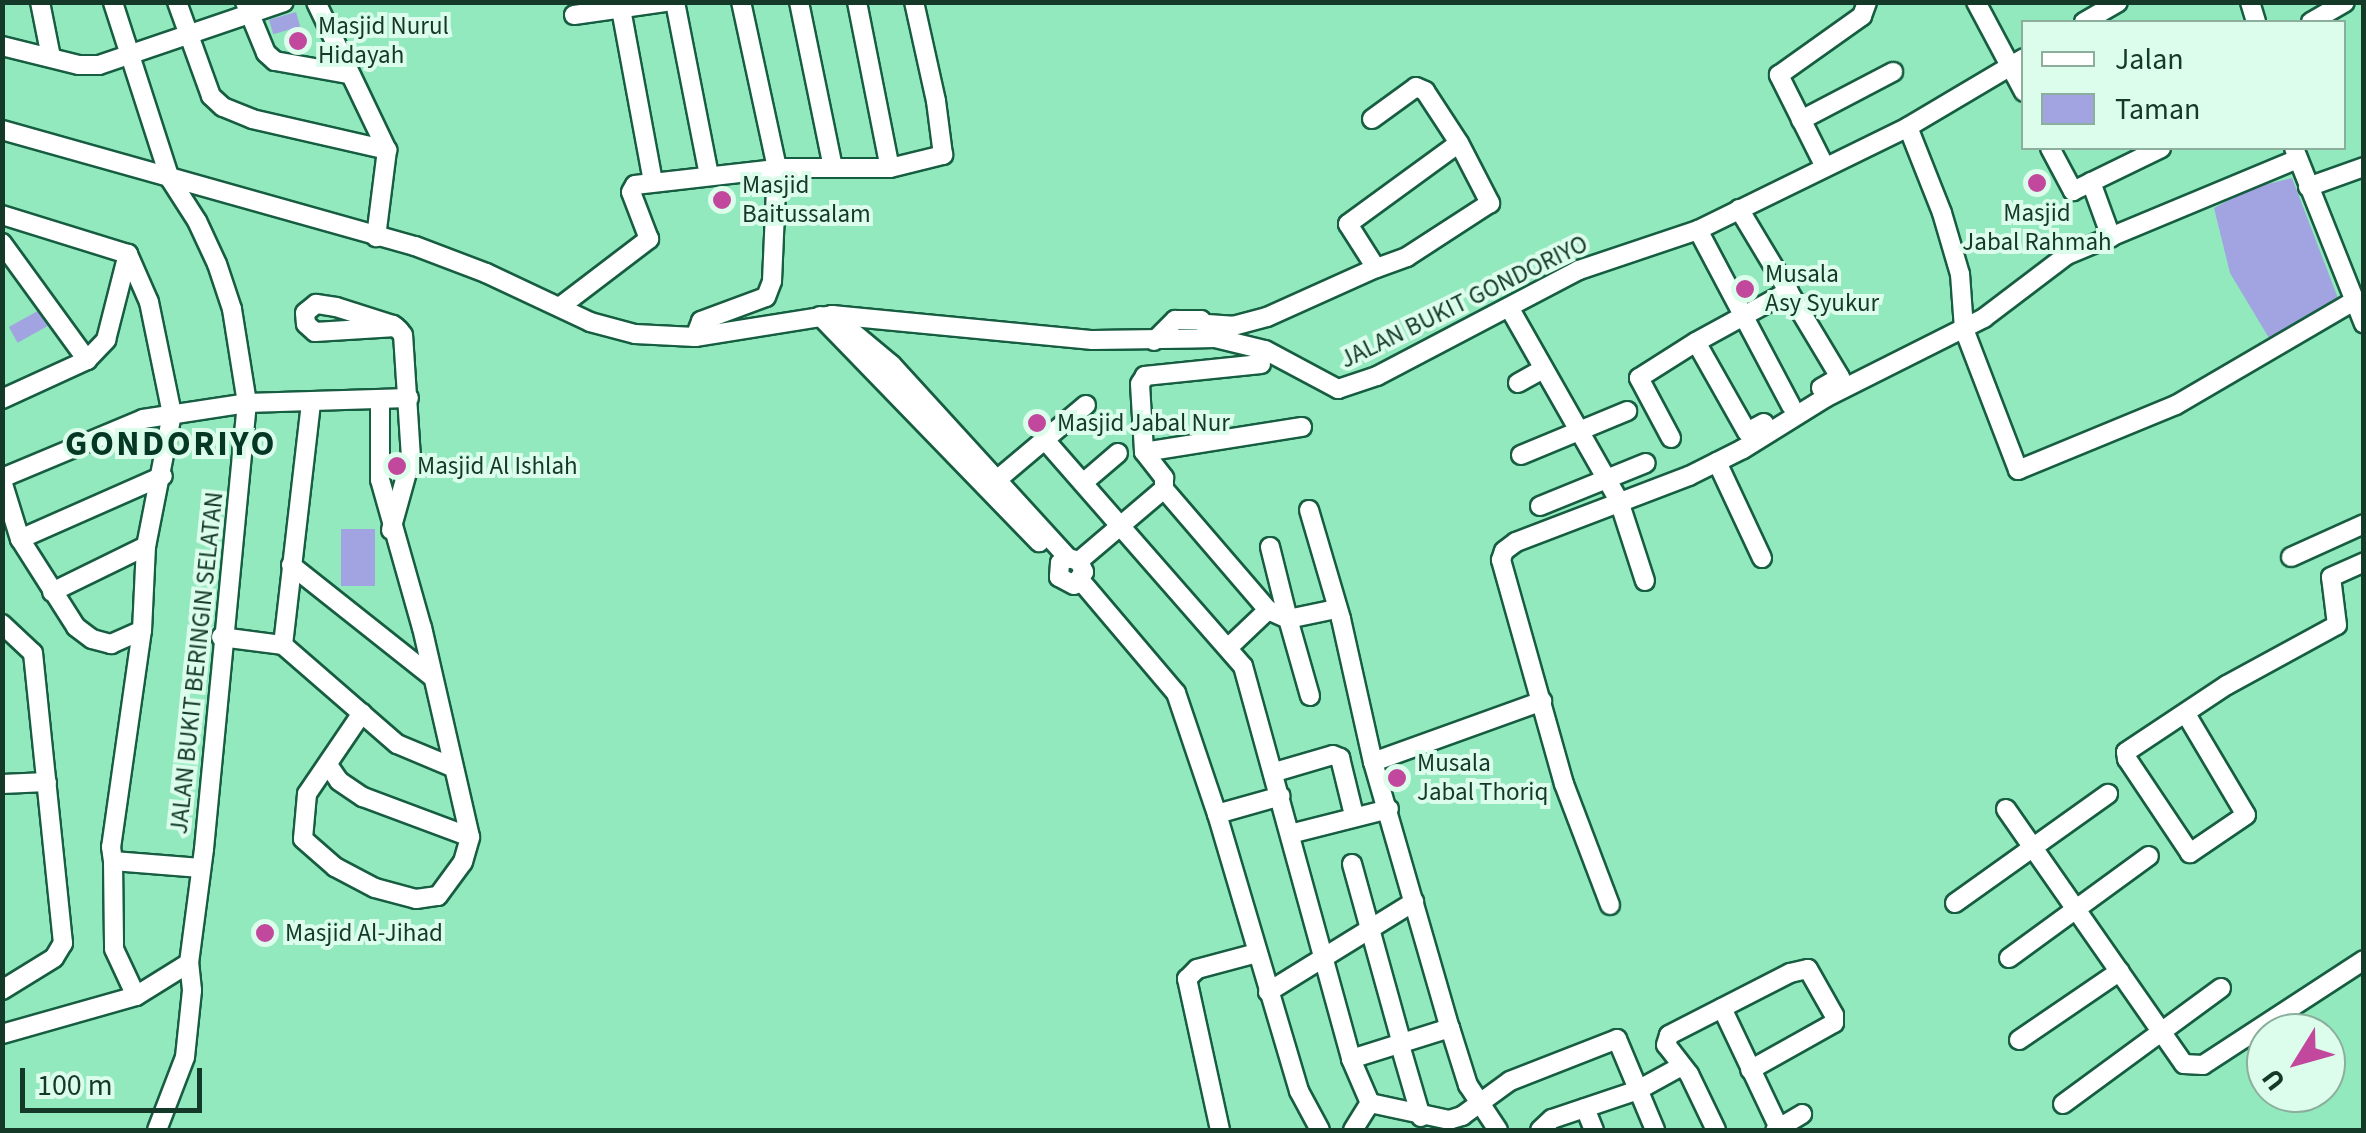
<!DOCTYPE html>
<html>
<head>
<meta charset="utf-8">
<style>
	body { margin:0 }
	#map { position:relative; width:2366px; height:1133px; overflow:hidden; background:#91e9bd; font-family:"Source Sans 3",sans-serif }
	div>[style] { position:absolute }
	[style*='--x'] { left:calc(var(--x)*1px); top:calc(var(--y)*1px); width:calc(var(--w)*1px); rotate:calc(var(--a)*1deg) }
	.green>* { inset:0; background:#a1a4e0; transform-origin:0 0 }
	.roads { filter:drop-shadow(2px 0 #175d41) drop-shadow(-2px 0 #175d41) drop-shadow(0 2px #175d41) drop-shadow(0 -2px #175d41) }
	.minor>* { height:18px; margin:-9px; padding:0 9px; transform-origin:9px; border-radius:9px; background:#fff }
	.dots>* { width:28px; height:28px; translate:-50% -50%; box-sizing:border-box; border:5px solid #dcfdeb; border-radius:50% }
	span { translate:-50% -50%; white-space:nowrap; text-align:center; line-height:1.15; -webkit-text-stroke:8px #dcfdeb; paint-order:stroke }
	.poi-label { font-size:25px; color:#143928 }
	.left { translate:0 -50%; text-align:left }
	.street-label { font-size:25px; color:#143928 }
	.district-label { font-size:35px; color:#043724; font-weight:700; letter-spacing:2.5px }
	.frame { position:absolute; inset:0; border:5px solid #143928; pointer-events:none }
	.legend { position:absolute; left:2021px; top:20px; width:325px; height:130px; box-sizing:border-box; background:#dcfdeb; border:2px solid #8caf9d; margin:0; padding:12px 18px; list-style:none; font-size:30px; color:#143928 }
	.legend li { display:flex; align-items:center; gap:20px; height:50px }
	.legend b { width:50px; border:2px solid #8caf9d }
	.north { position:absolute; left:2246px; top:1013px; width:100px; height:100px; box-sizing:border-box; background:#dcfdeb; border:2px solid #8caf9d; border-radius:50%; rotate:233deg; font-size:28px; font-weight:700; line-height:40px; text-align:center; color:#143928 }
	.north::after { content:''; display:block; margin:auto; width:35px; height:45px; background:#c1489c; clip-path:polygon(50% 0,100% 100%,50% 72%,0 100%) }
	.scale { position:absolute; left:20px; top:1068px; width:182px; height:45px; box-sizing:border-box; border:5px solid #143928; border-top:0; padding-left:12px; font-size:30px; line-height:35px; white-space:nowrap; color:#143928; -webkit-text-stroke:8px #dcfdeb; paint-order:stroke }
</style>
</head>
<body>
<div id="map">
	<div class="green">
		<div style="left:296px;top:12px;width:15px;height:28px;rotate:74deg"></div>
		<div style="clip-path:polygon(2292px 178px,2341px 306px,2272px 343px,2230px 273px,2214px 208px,2252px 188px)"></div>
		<div style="left:43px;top:308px;width:18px;height:39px;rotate:61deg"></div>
		<div style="left:341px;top:529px;width:34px;height:57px"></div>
	</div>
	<div class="roads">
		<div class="minor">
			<div style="--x:40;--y:2;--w:56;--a:78.7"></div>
			<div style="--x:177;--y:2;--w:100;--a:70.1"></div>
			<div style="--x:211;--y:96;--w:16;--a:43"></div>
			<div style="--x:223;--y:107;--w:31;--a:22"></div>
			<div style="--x:252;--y:119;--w:139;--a:12.9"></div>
			<div style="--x:245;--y:2;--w:55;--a:67.6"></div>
			<div style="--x:266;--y:53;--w:12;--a:42"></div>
			<div style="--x:275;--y:61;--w:75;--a:10"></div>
			<div style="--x:316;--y:2;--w:164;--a:64.4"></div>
			<div style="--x:387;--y:150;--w:88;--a:97.2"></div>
			<div style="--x:675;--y:2;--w:176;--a:78.9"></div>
			<div style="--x:799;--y:2;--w:169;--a:78.4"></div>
			<div style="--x:857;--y:2;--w:169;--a:78.8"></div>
			<div style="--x:1976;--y:2;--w:102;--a:61.9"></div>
			<div style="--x:2250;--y:2;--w:21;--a:73"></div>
			<div style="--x:621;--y:9;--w:175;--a:79.5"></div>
			<div style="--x:574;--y:15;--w:92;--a:-8.1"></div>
			<div style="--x:2084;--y:22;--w:39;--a:-30"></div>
			<div style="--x:2311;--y:22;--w:39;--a:-30"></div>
			<div style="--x:2;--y:46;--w:79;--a:13.9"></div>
			<div style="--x:79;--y:65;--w:20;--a:0"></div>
			<div style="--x:99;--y:65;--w:195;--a:-18.8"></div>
			<div style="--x:1372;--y:119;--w:54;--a:-36"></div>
			<div style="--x:1416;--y:87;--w:10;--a:24"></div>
			<div style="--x:1425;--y:91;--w:62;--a:56.8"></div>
			<div style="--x:1801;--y:120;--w:104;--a:-27.6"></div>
			<div style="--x:1908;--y:127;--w:92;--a:68.4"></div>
			<div style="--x:1942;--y:213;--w:64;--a:73.6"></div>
			<div style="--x:1960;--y:274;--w:55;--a:85.8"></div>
			<div style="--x:1964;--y:329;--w:151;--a:69"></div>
			<div style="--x:2018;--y:470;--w:171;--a:-22.4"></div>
			<div style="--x:2176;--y:405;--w:206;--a:-30.3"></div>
			<div style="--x:2;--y:130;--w:429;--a:15.7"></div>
			<div style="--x:415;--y:246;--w:76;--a:20.8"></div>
			<div style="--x:486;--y:273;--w:115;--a:25.2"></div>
			<div style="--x:590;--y:322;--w:47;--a:14.9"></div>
			<div style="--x:635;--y:334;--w:60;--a:2.9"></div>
			<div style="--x:695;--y:337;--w:139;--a:-9.1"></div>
			<div style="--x:832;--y:315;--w:262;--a:5.5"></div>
			<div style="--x:1093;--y:340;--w:122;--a:-0.9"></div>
			<div style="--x:1215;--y:338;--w:51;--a:13.5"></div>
			<div style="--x:1265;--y:350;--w:83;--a:28.1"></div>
			<div style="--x:1338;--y:389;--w:41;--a:-18.4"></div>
			<div style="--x:1377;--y:376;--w:228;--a:-27.7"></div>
			<div style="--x:1579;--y:270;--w:126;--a:-18.6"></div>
			<div style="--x:1698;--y:230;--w:234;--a:-26.1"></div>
			<div style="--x:1908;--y:127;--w:135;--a:-30.7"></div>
			<div style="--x:1459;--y:143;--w:68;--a:62.7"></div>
			<div style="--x:1490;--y:203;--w:99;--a:147"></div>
			<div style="--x:1407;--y:257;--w:33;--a:160"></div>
			<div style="--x:1376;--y:268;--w:52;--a:-122.5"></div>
			<div style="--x:1348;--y:224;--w:137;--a:-36.1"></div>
			<div style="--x:2050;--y:148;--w:49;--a:61.9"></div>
			<div style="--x:2073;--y:191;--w:98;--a:-26"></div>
			<div style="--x:2294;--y:148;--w:189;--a:68.3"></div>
			<div style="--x:1824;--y:165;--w:101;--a:-116.6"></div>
			<div style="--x:1779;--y:75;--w:102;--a:-35.4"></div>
			<div style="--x:1862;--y:16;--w:15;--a:-70"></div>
			<div style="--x:2091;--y:182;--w:59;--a:70"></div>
			<div style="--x:2308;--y:187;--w:59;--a:-19.7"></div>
			<div style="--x:1739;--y:209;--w:196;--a:59"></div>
			<div style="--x:1840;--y:377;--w:22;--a:150"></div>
			<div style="--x:2;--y:215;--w:132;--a:17.2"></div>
			<div style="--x:128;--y:254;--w:52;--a:66.4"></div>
			<div style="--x:149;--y:302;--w:114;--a:78.4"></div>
			<div style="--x:172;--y:414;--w:135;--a:101.1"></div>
			<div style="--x:146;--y:546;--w:84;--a:92.7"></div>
			<div style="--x:142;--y:630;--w:219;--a:98.1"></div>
			<div style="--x:111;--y:847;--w:14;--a:82"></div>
			<div style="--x:113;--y:861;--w:88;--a:4.5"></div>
			<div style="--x:1698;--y:230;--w:199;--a:62.1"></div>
			<div style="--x:2;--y:243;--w:145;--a:54"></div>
			<div style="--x:561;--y:306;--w:111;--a:-37.3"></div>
			<div style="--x:649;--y:239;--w:50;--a:-111"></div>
			<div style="--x:631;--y:192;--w:8;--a:-60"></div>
			<div style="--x:635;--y:185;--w:151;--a:-6.5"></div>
			<div style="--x:785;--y:168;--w:105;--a:0"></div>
			<div style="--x:890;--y:168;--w:55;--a:-13.8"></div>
			<div style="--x:943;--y:155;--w:54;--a:-97.4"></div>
			<div style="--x:936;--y:101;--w:101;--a:-102.5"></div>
			<div style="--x:1510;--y:309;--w:221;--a:60.4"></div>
			<div style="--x:1619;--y:501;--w:84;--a:72"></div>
			<div style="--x:832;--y:315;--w:78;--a:39.8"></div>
			<div style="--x:892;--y:365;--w:261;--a:47.6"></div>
			<div style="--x:1068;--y:558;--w:11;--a:15"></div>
			<div style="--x:1079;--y:561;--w:12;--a:66"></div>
			<div style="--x:1084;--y:572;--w:16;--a:128"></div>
			<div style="--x:1074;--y:585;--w:17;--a:-152"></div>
			<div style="--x:1059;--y:577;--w:14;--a:-86"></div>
			<div style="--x:1060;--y:563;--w:9;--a:-32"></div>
			<div style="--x:820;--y:316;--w:315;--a:45.9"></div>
			<div style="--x:1207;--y:324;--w:26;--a:4"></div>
			<div style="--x:1233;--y:326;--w:35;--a:-15"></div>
			<div style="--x:1267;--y:317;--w:120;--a:-24.2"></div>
			<div style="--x:695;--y:337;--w:17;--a:-69"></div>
			<div style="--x:701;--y:321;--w:69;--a:-20.3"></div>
			<div style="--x:766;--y:297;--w:17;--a:-69"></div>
			<div style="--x:772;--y:281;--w:113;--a:-87.5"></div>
			<div style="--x:777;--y:168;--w:170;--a:-102.2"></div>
			<div style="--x:1154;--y:341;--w:30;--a:-45"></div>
			<div style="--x:1175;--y:320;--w:26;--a:0"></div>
			<div style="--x:1201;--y:320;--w:17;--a:50"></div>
			<div style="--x:1261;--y:364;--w:117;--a:174.1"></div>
			<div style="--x:1145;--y:376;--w:9;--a:122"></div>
			<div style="--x:1140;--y:384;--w:68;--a:86.6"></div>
			<div style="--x:1144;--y:452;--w:33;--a:52"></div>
			<div style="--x:1164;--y:478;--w:11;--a:90"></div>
			<div style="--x:1164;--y:489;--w:160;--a:49.3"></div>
			<div style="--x:1268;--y:610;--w:22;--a:24"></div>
			<div style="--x:1518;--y:383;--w:29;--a:-29"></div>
			<div style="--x:2;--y:399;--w:94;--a:-24.6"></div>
			<div style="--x:87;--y:360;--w:28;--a:-46"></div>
			<div style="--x:106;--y:340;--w:89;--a:-75.7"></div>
			<div style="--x:1764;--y:423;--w:19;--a:152"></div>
			<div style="--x:1747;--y:432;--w:103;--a:-119.5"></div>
			<div style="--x:1696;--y:342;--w:106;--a:-28.7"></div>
			<div style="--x:1671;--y:438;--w:68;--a:-118.1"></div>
			<div style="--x:1639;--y:378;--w:67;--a:-32.3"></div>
			<div style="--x:1045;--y:440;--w:300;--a:48.8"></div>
			<div style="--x:1243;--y:666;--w:408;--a:74.6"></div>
			<div style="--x:1351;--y:1059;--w:48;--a:66.6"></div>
			<div style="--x:1370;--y:1103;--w:81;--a:12.1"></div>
			<div style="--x:1449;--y:1120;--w:14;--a:-17"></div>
			<div style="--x:1462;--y:1116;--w:59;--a:-36.1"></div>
			<div style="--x:1510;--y:1081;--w:115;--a:-21.4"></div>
			<div style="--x:1617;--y:1039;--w:99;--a:67.3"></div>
			<div style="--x:1144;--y:452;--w:160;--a:-9"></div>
			<div style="--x:1521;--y:455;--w:115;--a:-22.5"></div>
			<div style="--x:1717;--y:462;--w:106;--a:64.9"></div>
			<div style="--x:2;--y:478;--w:153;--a:-22.7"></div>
			<div style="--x:143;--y:419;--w:105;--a:-8.7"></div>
			<div style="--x:247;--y:403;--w:162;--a:-1.8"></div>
			<div style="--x:998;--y:479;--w:115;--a:-40.1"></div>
			<div style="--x:2;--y:481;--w:61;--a:72.8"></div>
			<div style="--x:20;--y:539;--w:104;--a:57.5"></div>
			<div style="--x:76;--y:627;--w:20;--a:37"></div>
			<div style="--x:92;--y:639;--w:20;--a:15"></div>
			<div style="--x:111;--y:644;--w:34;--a:-24"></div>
			<div style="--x:1083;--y:483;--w:46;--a:-40.6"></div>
			<div style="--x:1540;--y:506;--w:114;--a:-22.1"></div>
			<div style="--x:1309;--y:510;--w:114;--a:73.6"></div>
			<div style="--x:1341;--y:619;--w:147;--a:77.4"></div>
			<div style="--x:1373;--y:762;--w:277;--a:73.9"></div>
			<div style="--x:1450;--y:1028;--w:60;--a:72.5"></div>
			<div style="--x:1468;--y:1085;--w:54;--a:56.3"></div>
			<div style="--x:391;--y:530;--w:75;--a:-74.5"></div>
			<div style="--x:411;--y:458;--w:123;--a:-93.7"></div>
			<div style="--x:403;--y:335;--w:6;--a:-129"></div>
			<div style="--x:399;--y:330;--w:8;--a:-140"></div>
			<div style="--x:393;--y:325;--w:60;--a:-162.5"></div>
			<div style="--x:336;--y:307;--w:20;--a:-171"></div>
			<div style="--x:316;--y:304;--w:14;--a:141"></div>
			<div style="--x:305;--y:313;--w:11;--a:85"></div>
			<div style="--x:306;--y:324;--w:12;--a:42"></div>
			<div style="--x:315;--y:332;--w:81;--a:-3.5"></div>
			<div style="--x:20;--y:539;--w:156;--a:-23.8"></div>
			<div style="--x:1270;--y:547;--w:74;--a:76"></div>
			<div style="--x:2291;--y:557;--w:80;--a:-24.3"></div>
			<div style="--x:1079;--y:561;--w:111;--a:-40.3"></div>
			<div style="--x:291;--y:565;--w:179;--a:38.4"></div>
			<div style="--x:1081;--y:581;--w:147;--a:49.7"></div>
			<div style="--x:1176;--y:693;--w:128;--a:71.3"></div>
			<div style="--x:1217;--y:814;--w:289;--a:73.5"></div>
			<div style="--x:1299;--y:1091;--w:44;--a:61.7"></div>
			<div style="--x:52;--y:592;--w:105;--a:-26.1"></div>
			<div style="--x:2;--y:624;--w:42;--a:43.1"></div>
			<div style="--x:33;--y:653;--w:292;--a:84.1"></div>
			<div style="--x:63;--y:943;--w:17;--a:121"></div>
			<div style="--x:54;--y:958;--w:61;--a:148.4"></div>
			<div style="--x:221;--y:637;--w:63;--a:7.4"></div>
			<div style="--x:283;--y:645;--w:151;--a:41"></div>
			<div style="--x:397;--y:744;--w:60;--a:22.7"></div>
			<div style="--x:283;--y:645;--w:245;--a:-83.4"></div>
			<div style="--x:1229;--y:647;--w:54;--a:-43.5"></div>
			<div style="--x:1310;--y:696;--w:80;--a:-105.9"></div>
			<div style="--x:1288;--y:619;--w:49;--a:-11.8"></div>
			<div style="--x:362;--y:713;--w:98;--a:124.2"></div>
			<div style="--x:307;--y:794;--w:45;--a:95.1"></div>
			<div style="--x:303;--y:839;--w:43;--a:41.2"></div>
			<div style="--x:335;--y:867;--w:45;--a:27.7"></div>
			<div style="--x:375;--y:888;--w:42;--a:15"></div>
			<div style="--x:416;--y:899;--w:22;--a:-8"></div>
			<div style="--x:438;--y:896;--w:42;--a:-53.7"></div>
			<div style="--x:463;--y:862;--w:26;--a:-74"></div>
			<div style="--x:470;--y:837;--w:214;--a:-102.9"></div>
			<div style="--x:422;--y:628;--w:154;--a:-105.8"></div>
			<div style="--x:380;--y:480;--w:81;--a:-90"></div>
			<div style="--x:2186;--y:714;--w:117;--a:59.3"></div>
			<div style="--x:2246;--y:815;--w:68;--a:145.8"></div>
			<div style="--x:2190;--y:853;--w:113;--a:-123.8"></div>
			<div style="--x:2127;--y:759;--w:7;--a:-98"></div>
			<div style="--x:2126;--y:752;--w:121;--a:-33.6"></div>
			<div style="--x:2227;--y:685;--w:125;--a:-28.6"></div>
			<div style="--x:2337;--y:625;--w:48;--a:-97.1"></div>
			<div style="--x:2331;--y:577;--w:36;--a:-24"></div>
			<div style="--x:1373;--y:762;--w:180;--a:-19.8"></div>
			<div style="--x:328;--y:765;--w:19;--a:55"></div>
			<div style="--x:339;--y:781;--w:29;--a:34"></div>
			<div style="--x:363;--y:797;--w:114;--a:20.5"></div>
			<div style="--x:1275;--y:772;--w:60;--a:-16.3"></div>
			<div style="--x:1333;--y:755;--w:8;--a:23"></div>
			<div style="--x:1340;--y:758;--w:59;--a:76.2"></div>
			<div style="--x:2;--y:784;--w:45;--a:-2.5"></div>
			<div style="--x:2006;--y:809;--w:311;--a:55.1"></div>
			<div style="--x:2184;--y:1064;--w:19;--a:3"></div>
			<div style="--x:2203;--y:1065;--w:192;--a:-33.1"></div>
			<div style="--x:1217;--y:814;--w:66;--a:-15.7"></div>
			<div style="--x:1290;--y:834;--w:102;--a:-14.2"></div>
			<div style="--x:113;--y:861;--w:88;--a:89.3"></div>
			<div style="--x:114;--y:949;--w:52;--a:64.9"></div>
			<div style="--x:1352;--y:864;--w:187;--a:74.5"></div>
			<div style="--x:1955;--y:903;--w:188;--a:-35.5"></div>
			<div style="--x:1610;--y:905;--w:129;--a:-110.8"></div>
			<div style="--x:1564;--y:784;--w:233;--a:-105.7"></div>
			<div style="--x:1501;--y:560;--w:9;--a:-72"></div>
			<div style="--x:1504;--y:551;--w:15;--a:-37"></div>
			<div style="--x:1516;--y:542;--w:185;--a:-20.9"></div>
			<div style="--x:1689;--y:476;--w:60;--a:-26.6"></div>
			<div style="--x:1743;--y:449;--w:97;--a:-31.9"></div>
			<div style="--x:1825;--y:398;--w:178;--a:-26.7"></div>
			<div style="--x:1984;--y:318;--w:104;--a:-37.2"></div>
			<div style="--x:2067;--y:255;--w:250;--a:-22.6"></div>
			<div style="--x:2009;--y:958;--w:173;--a:-36.1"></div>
			<div style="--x:1268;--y:992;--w:172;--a:-31.7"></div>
			<div style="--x:1722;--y:1008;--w:133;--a:64.6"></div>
			<div style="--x:1779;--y:1128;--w:4;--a:153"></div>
			<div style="--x:2;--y:1034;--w:139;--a:-15.8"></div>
			<div style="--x:136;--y:996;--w:62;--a:-31.9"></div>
			<div style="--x:189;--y:963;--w:115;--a:-82.5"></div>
			<div style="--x:204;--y:849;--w:448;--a:-84.5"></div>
			<div style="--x:247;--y:403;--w:95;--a:-99.1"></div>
			<div style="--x:232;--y:309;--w:47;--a:-108.4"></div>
			<div style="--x:217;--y:264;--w:47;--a:-114.9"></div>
			<div style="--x:197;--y:221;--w:50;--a:-122.7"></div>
			<div style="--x:170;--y:179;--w:186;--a:-107.9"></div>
			<div style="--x:2019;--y:1040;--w:122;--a:-34.3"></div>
			<div style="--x:1400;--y:1045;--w:75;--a:73.7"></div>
			<div style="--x:1351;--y:1059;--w:104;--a:-17.4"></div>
			<div style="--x:2063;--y:1104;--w:196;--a:-36.3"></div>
			<div style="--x:1585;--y:1108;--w:24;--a:68"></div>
			<div style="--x:1779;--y:1128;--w:27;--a:-31"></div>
			<div style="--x:157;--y:1130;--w:78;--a:-69"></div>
			<div style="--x:185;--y:1057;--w:67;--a:-84"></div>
			<div style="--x:192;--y:990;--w:27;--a:-96"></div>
			<div style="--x:1220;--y:1130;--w:155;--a:-102.3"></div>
			<div style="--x:1187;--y:979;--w:14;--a:-45"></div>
			<div style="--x:1197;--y:969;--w:62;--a:-14.9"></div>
			<div style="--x:1353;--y:1130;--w:32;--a:-58"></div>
			<div style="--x:1540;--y:1130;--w:16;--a:-43"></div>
			<div style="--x:1552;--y:1119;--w:91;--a:-18.6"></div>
			<div style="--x:1638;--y:1090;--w:48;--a:-28.7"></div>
			<div style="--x:1716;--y:1130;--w:62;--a:-115.7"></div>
			<div style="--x:1689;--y:1074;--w:37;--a:-128"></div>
			<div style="--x:1666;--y:1045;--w:10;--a:-73"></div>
			<div style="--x:1669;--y:1035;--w:136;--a:-27.1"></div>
			<div style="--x:1790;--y:973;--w:18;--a:-13"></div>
			<div style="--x:1808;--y:969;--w:53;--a:60.5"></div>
			<div style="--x:1834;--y:1015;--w:8;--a:90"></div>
			<div style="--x:1834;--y:1023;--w:96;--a:150.8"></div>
		</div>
	</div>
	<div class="dots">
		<div style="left:298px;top:41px;background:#c1489c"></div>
		<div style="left:2037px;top:183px;background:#c1489c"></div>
		<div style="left:722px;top:200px;background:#c1489c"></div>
		<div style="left:1745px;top:289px;background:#c1489c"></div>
		<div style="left:1037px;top:423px;background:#c1489c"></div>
		<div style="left:397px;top:466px;background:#c1489c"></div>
		<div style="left:1397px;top:778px;background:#c1489c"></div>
		<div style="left:265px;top:933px;background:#c1489c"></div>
	</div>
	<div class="poi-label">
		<span class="left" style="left:318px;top:41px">Masjid Nurul<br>Hidayah</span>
		<span class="left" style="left:742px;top:200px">Masjid<br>Baitussalam</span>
		<span style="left:2037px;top:228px">Masjid<br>Jabal Rahmah</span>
		<span class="left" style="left:1765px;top:289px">Musala<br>Asy Syukur</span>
		<span class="left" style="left:1057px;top:423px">Masjid Jabal Nur</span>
		<span class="left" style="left:417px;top:466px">Masjid Al Ishlah</span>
		<span class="left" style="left:1417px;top:778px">Musala<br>Jabal Thoriq</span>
		<span class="left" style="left:285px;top:933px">Masjid Al-Jihad</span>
	</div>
	<div class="street-label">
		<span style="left:1464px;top:302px;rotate:-26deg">JALAN BUKIT GONDORIYO</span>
		<span style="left:197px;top:663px;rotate:-84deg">JALAN BUKIT BERINGIN SELATAN</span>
	</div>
	<div class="district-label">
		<span style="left:171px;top:444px">GONDORIYO</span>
	</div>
	<div class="frame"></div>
	<ul class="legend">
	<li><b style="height:12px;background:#fff"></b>Jalan</li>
	<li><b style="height:28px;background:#a1a4e0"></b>Taman</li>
	</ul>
	<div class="north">U</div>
	<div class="scale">100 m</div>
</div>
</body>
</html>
